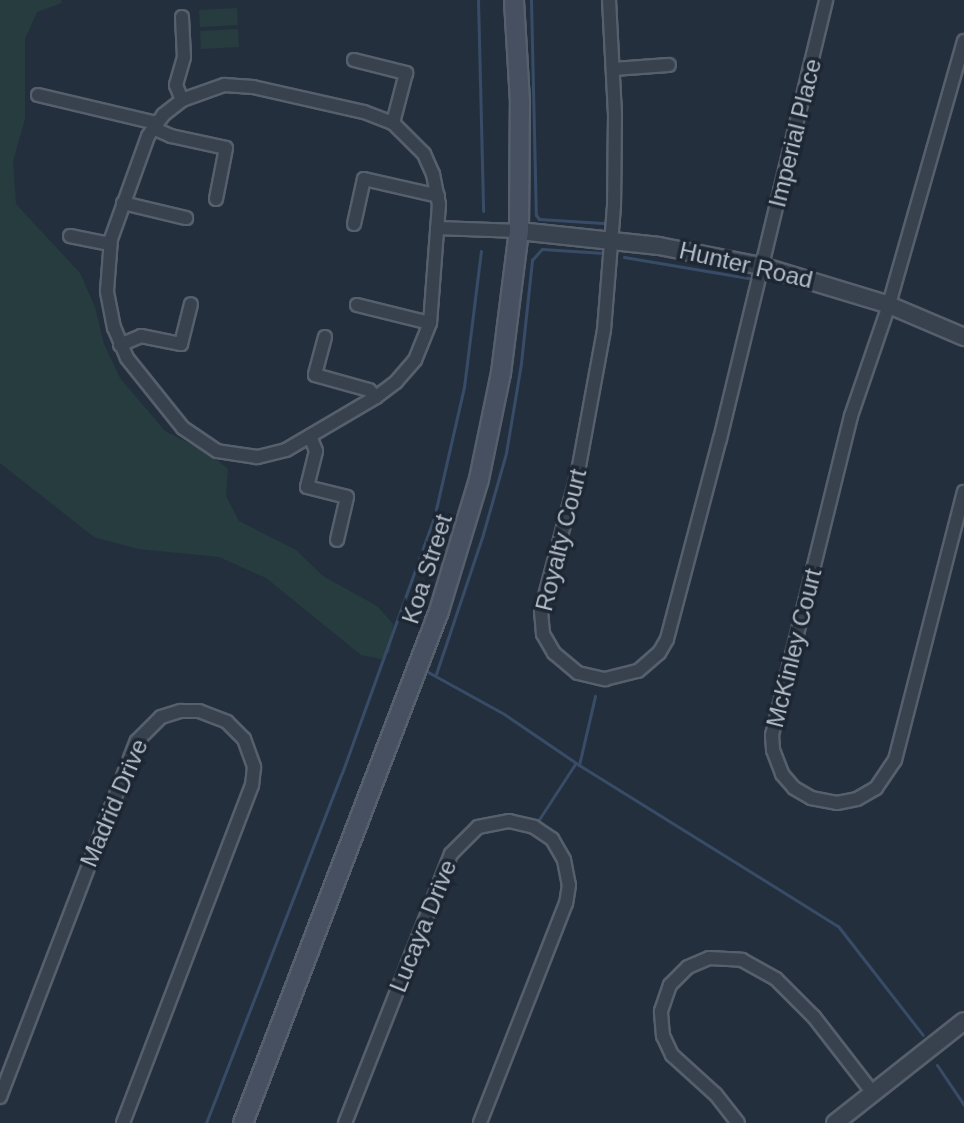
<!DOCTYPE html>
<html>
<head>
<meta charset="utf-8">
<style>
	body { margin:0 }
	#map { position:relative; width:964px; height:1123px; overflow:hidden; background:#242f3e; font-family:Arial,sans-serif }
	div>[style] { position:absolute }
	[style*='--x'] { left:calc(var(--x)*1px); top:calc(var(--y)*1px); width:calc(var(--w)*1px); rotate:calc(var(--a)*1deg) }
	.green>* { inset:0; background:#263c3f; transform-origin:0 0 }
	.stream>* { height:3px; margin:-1.5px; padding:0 1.5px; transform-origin:1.5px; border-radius:1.5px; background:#394c67 }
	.roads { filter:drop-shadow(2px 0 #565f6c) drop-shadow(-2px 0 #565f6c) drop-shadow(0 2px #565f6c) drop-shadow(0 -2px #565f6c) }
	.minor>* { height:12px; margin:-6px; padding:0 6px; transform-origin:6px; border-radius:6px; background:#38414e }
	.tertiary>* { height:16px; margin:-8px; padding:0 8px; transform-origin:8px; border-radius:8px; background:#38414e }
	.secondary>* { height:18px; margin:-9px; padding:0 9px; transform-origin:9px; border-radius:9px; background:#465061 }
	span { translate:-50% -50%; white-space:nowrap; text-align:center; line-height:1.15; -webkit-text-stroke:7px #1d2633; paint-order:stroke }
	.street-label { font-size:24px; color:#b4bcc9 }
</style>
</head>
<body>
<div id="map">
	<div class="green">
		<div style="clip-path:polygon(0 0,61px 0,62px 3px,37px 12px,25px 39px,25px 119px,13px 161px,16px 204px,80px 273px,95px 307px,104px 344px,120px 378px,165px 431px,208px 453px,228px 469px,226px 496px,239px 521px,296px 550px,323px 576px,377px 606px,393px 624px,390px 652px,381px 659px,361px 655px,266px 578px,219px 557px,138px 549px,94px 537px,0 463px)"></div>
		<div style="left:237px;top:8px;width:17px;height:38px;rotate:87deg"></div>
		<div style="left:238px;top:29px;width:18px;height:38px;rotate:87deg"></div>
	</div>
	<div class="stream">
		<div style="--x:478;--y:0;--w:211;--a:88.6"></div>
		<div style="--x:531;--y:0;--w:215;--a:88.7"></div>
		<div style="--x:536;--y:215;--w:5;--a:53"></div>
		<div style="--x:539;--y:219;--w:64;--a:3.6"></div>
		<div style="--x:624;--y:257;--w:126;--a:9.6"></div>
		<div style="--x:428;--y:672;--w:87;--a:28.9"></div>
		<div style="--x:504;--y:714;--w:91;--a:34.2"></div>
		<div style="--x:579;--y:765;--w:305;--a:31.9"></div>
		<div style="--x:838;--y:926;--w:138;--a:52.1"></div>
		<div style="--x:436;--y:674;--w:148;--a:-71.4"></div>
		<div style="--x:483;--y:534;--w:84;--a:-74.1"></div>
		<div style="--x:506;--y:453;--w:91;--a:-80.5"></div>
		<div style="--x:521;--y:363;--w:104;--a:-83.9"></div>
		<div style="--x:532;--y:260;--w:15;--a:-48"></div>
		<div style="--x:542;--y:249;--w:62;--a:3.7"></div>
		<div style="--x:579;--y:765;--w:71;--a:-76.9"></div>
		<div style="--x:538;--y:821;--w:68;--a:-57"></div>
		<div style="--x:937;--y:1065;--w:48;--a:56"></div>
		<div style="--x:206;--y:1123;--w:375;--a:-68.8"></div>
		<div style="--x:342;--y:773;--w:271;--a:-70.2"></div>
		<div style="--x:434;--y:518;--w:134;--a:-77.1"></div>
		<div style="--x:464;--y:387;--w:137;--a:-82.9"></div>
	</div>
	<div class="roads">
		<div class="minor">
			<div style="--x:609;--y:0;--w:114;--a:87"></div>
			<div style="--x:615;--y:114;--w:92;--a:90.6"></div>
			<div style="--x:614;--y:206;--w:124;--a:94.6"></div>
			<div style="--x:604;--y:330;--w:144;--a:100.4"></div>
			<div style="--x:578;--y:472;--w:144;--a:104.9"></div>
			<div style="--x:541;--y:611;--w:23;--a:85"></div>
			<div style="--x:543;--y:634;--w:22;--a:60"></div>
			<div style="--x:554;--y:653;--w:31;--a:40"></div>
			<div style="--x:578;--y:673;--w:28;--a:13"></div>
			<div style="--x:605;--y:679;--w:34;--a:-14"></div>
			<div style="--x:638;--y:671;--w:28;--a:-41"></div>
			<div style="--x:659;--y:653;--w:16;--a:-60"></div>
			<div style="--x:667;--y:639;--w:207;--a:-75.2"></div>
			<div style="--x:720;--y:439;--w:452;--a:-76.4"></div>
			<div style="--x:964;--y:41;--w:274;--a:105.9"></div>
			<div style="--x:889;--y:305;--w:117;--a:108.9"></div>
			<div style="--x:851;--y:416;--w:329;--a:103.9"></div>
			<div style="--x:772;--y:735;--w:15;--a:86"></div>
			<div style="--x:773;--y:750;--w:26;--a:69"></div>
			<div style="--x:782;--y:774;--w:18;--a:49"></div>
			<div style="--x:794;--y:788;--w:20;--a:30"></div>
			<div style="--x:811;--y:798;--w:26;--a:11"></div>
			<div style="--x:837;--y:803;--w:20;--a:-11"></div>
			<div style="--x:857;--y:799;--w:22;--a:-30"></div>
			<div style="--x:876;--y:788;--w:34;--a:-56"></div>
			<div style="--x:895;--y:760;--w:277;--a:-75.6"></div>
			<div style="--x:354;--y:60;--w:54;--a:14"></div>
			<div style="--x:406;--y:73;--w:52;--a:104.6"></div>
			<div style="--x:613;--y:69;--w:56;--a:-4.1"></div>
			<div style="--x:224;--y:85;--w:29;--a:4"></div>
			<div style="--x:253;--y:87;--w:114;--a:12.7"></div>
			<div style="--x:364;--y:112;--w:31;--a:21"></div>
			<div style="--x:393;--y:123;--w:44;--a:45"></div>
			<div style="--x:424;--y:154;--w:22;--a:66"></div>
			<div style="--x:433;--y:174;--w:31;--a:79"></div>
			<div style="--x:439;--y:204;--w:119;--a:94.3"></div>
			<div style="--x:430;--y:323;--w:40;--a:112"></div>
			<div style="--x:415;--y:360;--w:29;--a:131"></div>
			<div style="--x:396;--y:382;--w:25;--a:143"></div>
			<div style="--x:376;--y:397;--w:104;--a:149.5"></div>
			<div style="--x:286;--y:450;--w:30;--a:166"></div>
			<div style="--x:257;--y:457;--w:40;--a:-171.5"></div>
			<div style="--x:217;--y:451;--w:41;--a:-145.9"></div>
			<div style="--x:183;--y:428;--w:90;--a:-128.7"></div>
			<div style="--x:127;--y:358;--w:33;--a:-113"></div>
			<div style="--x:114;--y:328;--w:38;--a:-101"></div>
			<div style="--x:107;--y:291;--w:52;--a:-85.6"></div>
			<div style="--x:111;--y:239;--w:109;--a:-70.2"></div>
			<div style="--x:148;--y:136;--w:26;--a:-54"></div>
			<div style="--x:163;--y:115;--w:24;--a:-38"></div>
			<div style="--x:182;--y:100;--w:45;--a:-19.7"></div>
			<div style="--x:38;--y:95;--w:121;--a:13.3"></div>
			<div style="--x:182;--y:100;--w:16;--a:-112"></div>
			<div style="--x:176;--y:85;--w:29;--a:-74"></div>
			<div style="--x:184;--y:57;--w:40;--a:-92.9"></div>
			<div style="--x:153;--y:128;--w:20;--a:24"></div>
			<div style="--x:171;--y:136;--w:56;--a:12.3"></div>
			<div style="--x:226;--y:148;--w:52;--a:101.1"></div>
			<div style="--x:123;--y:203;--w:65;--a:13.4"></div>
			<div style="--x:354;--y:224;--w:46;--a:-77.5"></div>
			<div style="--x:364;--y:179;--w:76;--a:12.9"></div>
			<div style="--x:437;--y:228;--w:82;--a:2.1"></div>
			<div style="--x:70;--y:236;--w:41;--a:11.3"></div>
			<div style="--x:357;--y:305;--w:75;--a:13.9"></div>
			<div style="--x:325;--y:337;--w:39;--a:105"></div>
			<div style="--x:315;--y:375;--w:56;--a:15.5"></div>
			<div style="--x:369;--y:390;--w:10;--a:45"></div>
			<div style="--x:120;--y:345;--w:23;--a:-23"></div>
			<div style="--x:141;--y:336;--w:41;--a:11.3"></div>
			<div style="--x:181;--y:344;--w:41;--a:-76"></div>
			<div style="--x:310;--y:436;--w:16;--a:68"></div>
			<div style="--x:316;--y:451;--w:37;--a:104"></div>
			<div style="--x:307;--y:487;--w:41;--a:14"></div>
			<div style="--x:347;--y:497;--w:44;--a:103.1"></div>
			<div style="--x:0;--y:1097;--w:381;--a:-69"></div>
			<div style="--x:137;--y:741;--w:34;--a:-45"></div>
			<div style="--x:161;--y:717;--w:21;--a:-17"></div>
			<div style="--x:181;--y:711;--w:18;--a:0"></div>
			<div style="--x:199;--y:711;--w:30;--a:21"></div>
			<div style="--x:227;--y:722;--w:24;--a:45"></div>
			<div style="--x:244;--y:739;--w:30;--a:70"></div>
			<div style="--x:254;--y:767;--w:18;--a:96"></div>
			<div style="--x:252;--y:785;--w:362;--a:110.9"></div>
			<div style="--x:345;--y:1123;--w:289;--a:-68.5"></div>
			<div style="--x:451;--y:854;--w:38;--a:-45"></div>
			<div style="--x:478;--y:827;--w:32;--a:-11"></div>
			<div style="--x:509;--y:821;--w:26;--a:13"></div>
			<div style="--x:534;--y:827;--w:22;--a:34"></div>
			<div style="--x:552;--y:839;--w:24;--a:60"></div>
			<div style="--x:564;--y:860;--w:25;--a:79"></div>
			<div style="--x:569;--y:885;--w:18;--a:99"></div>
			<div style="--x:566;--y:903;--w:236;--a:111.4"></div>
			<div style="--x:738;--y:1123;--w:37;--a:-128"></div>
			<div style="--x:715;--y:1094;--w:58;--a:-137.8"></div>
			<div style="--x:672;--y:1055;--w:21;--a:-115"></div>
			<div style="--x:663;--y:1036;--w:25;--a:-95"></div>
			<div style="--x:661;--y:1011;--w:28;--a:-71"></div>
			<div style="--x:670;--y:985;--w:25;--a:-45"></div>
			<div style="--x:688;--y:967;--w:23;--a:-23"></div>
			<div style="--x:709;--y:958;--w:33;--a:3"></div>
			<div style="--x:742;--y:960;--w:39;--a:29"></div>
			<div style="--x:776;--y:979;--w:54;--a:45"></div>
			<div style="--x:814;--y:1017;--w:96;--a:52.2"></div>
		</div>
		<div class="tertiary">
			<div style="--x:519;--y:231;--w:141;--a:6.1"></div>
			<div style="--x:659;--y:246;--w:104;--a:11.1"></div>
			<div style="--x:761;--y:266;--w:134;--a:16.9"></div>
			<div style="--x:889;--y:305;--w:82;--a:23.1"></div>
			<div style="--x:835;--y:1123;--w:164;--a:-38.3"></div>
		</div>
		<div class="secondary">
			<div style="--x:243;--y:1123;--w:548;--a:-69.05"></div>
			<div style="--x:439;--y:611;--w:138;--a:-73.1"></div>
			<div style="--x:479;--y:479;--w:108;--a:-78.3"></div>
			<div style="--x:501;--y:373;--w:143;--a:-82.8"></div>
			<div style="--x:519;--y:231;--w:129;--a:-89.6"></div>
			<div style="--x:520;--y:102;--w:102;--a:-93.4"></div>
		</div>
	</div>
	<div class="street-label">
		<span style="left:795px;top:133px;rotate:-76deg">Imperial Place</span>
		<span style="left:746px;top:265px;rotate:13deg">Hunter Road</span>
		<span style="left:561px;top:540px;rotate:-76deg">Royalty Court</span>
		<span style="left:427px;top:569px;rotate:-72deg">Koa Street</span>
		<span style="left:794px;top:648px;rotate:-76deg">McKinley Court</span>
		<span style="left:114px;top:803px;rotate:-67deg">Madrid Drive</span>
		<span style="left:423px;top:926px;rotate:-68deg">Lucaya Drive</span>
	</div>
</div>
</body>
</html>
